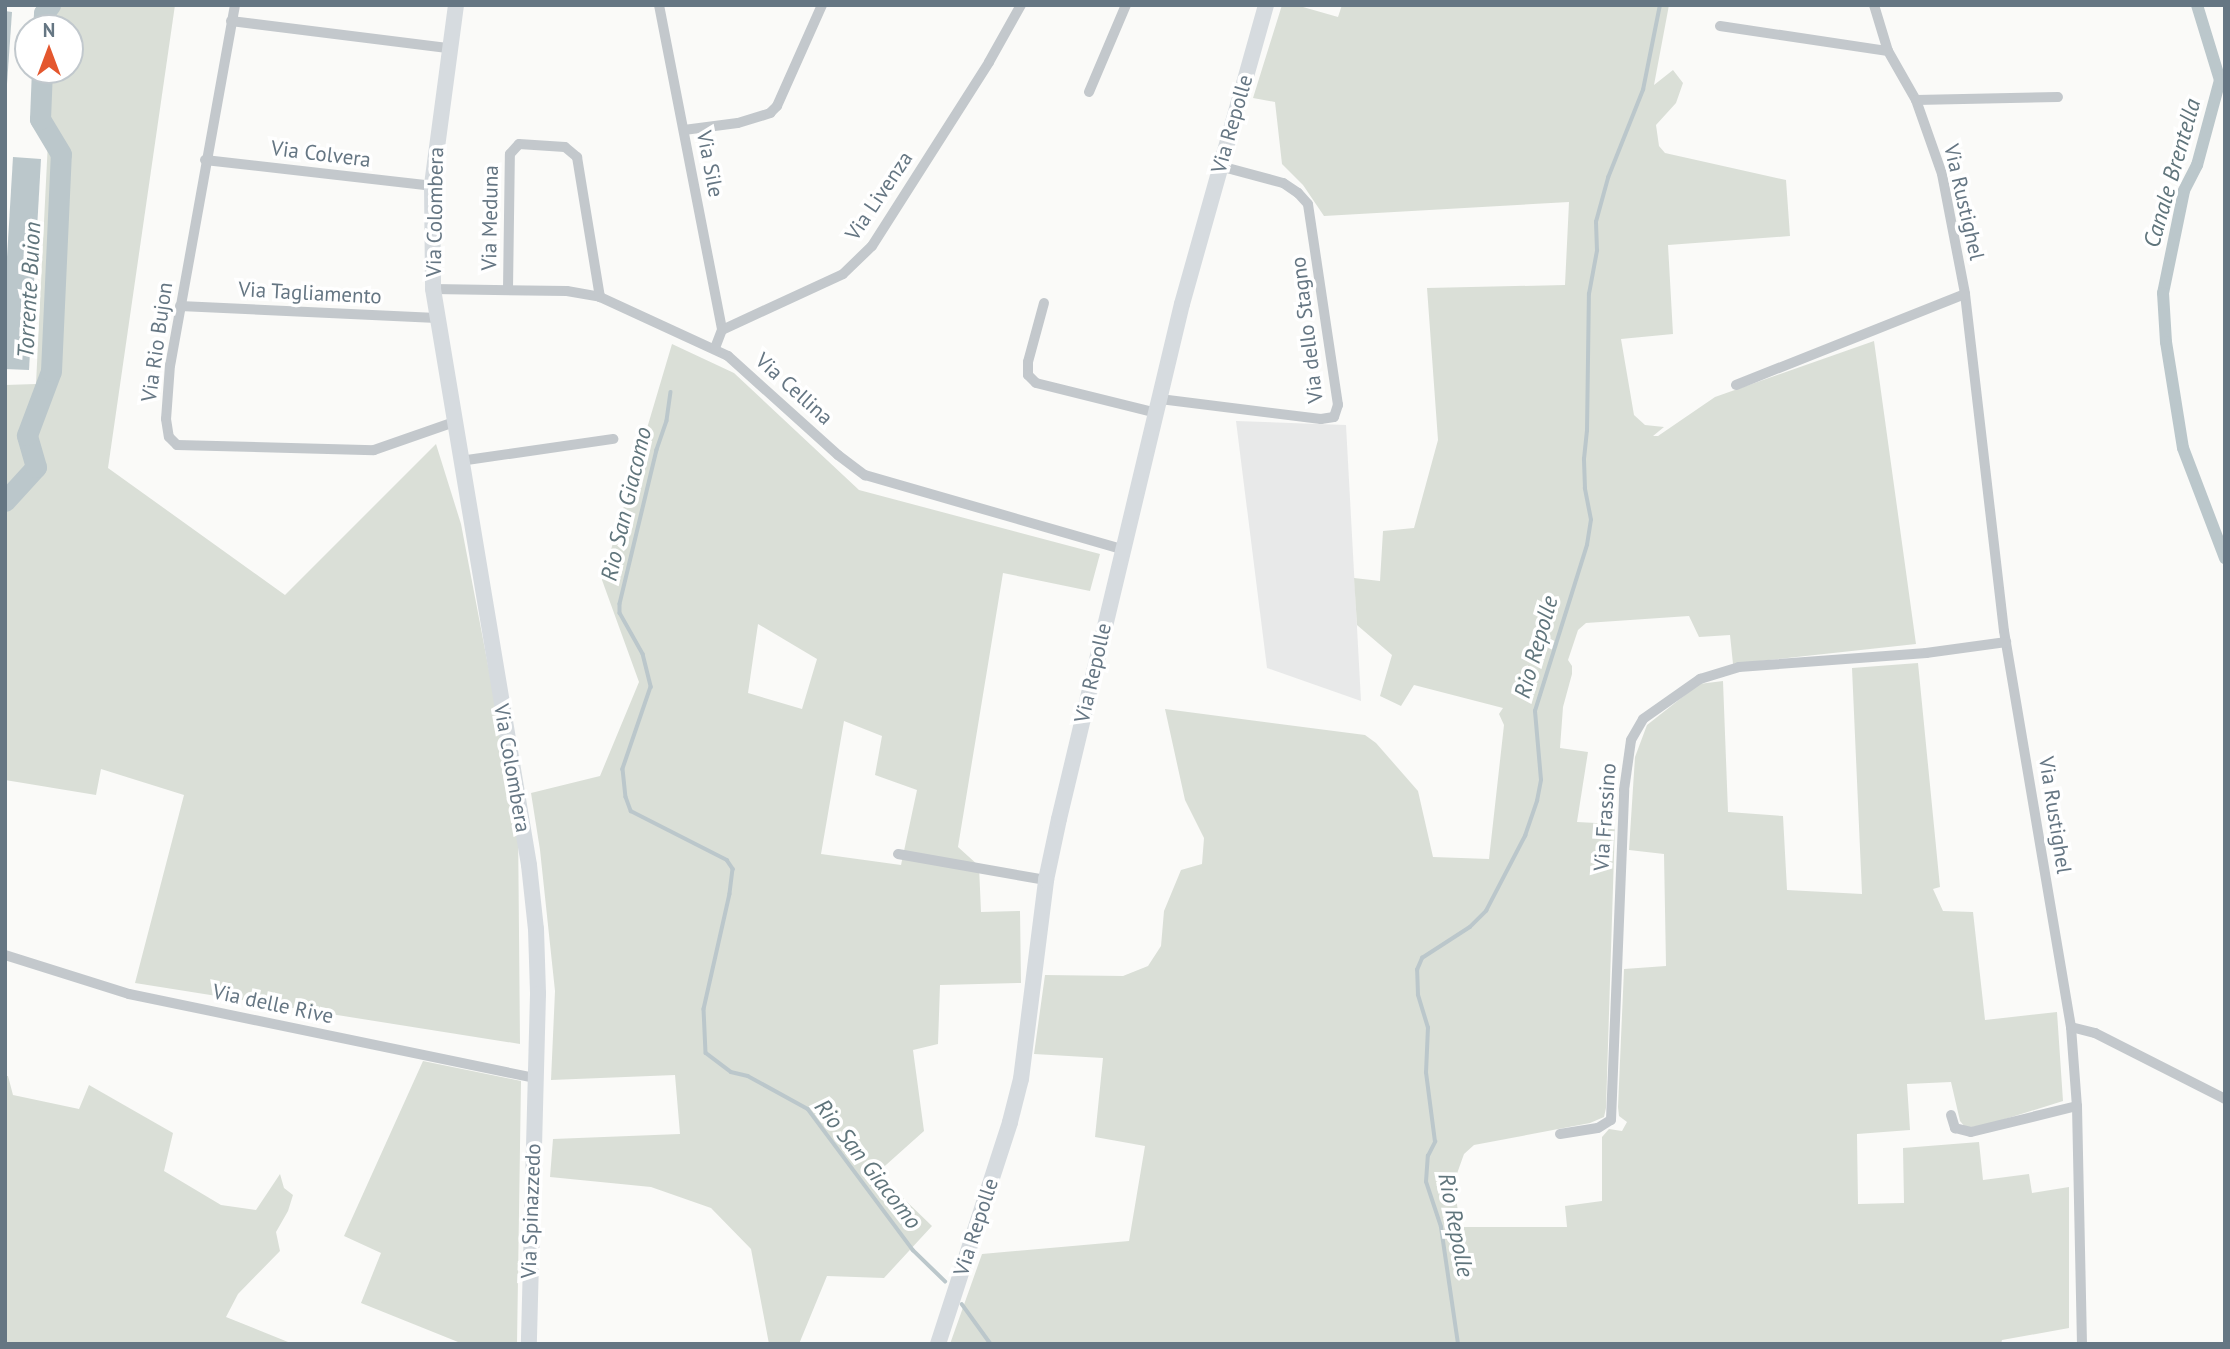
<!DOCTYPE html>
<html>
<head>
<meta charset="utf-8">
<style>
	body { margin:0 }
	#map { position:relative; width:2230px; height:1349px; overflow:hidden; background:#fafaf8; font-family:"PT Sans",sans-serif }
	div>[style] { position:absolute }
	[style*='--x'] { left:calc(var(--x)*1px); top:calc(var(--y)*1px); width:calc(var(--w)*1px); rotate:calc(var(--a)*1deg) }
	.built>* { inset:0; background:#e8e9e9 }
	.green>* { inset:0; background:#dadfd7 }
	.water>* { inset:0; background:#bbc7cb }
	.stream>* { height:3.5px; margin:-1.75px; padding:0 1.75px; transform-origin:1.75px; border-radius:1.75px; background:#bbc7cb }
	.canal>* { height:12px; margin:-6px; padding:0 6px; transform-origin:6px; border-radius:6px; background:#bbc7cb }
	.river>* { height:21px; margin:-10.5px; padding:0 10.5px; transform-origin:10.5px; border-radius:10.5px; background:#bbc7cb }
	.street>* { height:10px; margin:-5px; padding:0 5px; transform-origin:5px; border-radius:5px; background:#c3c8cc }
	.secondary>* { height:16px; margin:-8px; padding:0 8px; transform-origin:8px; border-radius:8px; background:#d6dbdf }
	span { translate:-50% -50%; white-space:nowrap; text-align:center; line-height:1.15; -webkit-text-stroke:7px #fff; paint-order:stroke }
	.street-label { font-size:21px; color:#657683 }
	.water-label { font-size:23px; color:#60757c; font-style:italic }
	.frame { position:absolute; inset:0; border:7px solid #657683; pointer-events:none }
	.north { position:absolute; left:14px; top:14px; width:70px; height:70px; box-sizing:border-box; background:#fff; border:2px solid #c1c8cd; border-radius:50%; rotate:0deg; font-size:19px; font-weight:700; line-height:28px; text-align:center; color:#657683 }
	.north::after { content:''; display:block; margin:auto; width:24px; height:32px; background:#e4572e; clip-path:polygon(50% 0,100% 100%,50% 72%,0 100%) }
</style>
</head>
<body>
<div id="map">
	<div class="built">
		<div style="clip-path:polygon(1236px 421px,1346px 425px,1361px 701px,1267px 668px)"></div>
	</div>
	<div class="green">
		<div style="clip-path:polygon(48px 5px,175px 5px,108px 468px,285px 595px,436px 444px,461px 524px,518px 822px,520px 1044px,135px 983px,184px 795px,101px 769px,96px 795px,5px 780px,5px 385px,36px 384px,48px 141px,34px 121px,34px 70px,70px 70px,70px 28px,35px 28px)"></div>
		<div style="clip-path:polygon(1282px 5px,1296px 5px,1338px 17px,1342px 5px,1669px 5px,1654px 85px,1673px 70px,1683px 83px,1676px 103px,1656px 125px,1659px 146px,1665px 153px,1786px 180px,1790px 236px,1668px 245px,1673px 334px,1621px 339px,1634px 415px,1645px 425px,1664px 427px,1653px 436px,1658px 436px,1715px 397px,1874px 341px,1916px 644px,1733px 664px,1730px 635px,1699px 637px,1689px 616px,1586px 623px,1578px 630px,1568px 660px,1572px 666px,1572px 674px,1563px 707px,1560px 748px,1588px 752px,1577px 822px,1615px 824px,1606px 1108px,1604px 1117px,1590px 1123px,1474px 1145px,1464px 1154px,1454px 1182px,1460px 1227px,1567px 1227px,1565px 1206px,1602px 1201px,1602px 1137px,1609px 1129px,1622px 1131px,1627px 1122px,1619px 1116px,1618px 1107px,1624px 969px,1666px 966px,1664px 854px,1629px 850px,1635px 757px,1647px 725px,1699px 684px,1723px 681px,1728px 812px,1783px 816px,1787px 890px,1862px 894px,1852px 668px,1918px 663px,1940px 887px,1933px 889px,1943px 911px,1973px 912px,1985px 1020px,2057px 1012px,2063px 1101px,1986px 1125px,1966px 1128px,1960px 1121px,1951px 1082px,1907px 1084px,1910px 1130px,1857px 1134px,1858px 1204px,1904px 1203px,1903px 1148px,1979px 1142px,1983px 1180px,2029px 1174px,2032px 1193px,2069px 1187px,2069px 1328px,2002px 1340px,2001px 1344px,950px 1344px,982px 1254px,1129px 1241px,1145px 1146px,1095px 1137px,1103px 1058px,1034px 1054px,1045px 975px,1123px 976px,1148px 966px,1161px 946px,1164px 911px,1181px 870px,1202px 864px,1204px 838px,1185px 800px,1165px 709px,1365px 735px,1376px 743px,1418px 791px,1433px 857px,1489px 859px,1504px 725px,1499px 714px,1503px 708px,1414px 685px,1401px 706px,1380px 696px,1392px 655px,1357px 625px,1354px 578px,1380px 581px,1383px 531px,1414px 528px,1438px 440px,1427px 288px,1565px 285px,1569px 202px,1324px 216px,1303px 185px,1282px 164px,1275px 102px,1253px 98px)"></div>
		<div style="clip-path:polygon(evenodd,672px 344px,734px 373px,859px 490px,1100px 554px,1090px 591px,1003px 573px,958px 847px,979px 866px,981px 912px,1020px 911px,1021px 983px,940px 985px,938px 1044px,913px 1050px,924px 1131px,877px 1173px,932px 1226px,884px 1278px,827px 1276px,799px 1344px,769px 1344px,751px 1249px,711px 1208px,651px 1187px,550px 1177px,553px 1139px,680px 1134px,675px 1075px,551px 1080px,555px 991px,540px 850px,531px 793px,600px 776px,639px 682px,602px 580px,672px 344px,758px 624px,817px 659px,802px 709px,748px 693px,758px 624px,672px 344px,844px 721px,882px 736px,875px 775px,917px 790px,901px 865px,821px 854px,844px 721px)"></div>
		<div style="clip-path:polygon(423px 1061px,521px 1081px,517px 1344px,463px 1344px,361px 1303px,381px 1253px,344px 1236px)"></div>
		<div style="clip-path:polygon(5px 1076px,8px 1076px,13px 1095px,79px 1109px,89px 1085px,173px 1133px,164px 1171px,221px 1205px,256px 1210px,280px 1174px,284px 1188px,293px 1195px,288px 1211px,276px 1232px,280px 1251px,238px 1294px,226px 1317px,293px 1344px,5px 1344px)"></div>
	</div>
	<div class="water">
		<div style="clip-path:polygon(5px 11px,12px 12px,5px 113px)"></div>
		<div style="clip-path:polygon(13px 157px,41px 159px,29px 370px,5px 369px,5px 291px)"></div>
	</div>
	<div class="stream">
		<div style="--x:671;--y:392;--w:29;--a:98"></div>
		<div style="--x:667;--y:421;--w:31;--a:109"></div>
		<div style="--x:657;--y:450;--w:158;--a:103.5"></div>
		<div style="--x:620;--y:604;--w:9;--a:90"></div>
		<div style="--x:620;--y:613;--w:47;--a:60.7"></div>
		<div style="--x:643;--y:654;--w:34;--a:76"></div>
		<div style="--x:651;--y:687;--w:87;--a:108.9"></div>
		<div style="--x:623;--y:769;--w:28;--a:84"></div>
		<div style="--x:626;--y:797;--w:15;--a:70"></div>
		<div style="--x:631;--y:811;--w:108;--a:27"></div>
		<div style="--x:727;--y:860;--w:11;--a:56"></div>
		<div style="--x:733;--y:869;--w:25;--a:97"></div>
		<div style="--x:730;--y:894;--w:118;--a:102.7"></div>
		<div style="--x:704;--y:1009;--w:44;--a:87.4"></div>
		<div style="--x:706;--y:1053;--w:31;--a:37"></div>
		<div style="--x:731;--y:1072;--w:17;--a:13"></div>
		<div style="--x:748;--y:1076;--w:68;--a:28.8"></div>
		<div style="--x:808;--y:1109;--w:176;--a:53.3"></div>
		<div style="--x:913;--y:1250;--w:45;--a:44.1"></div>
		<div style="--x:962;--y:1304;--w:49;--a:54.1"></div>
		<div style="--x:1458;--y:1344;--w:118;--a:-98.3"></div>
		<div style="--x:1441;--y:1227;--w:47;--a:-108.4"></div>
		<div style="--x:1426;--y:1182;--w:26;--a:-86"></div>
		<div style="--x:1428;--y:1156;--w:16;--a:-63"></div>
		<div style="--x:1435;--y:1142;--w:70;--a:-97.4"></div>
		<div style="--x:1426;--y:1073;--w:45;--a:-87.5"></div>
		<div style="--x:1428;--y:1028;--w:34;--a:-107"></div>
		<div style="--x:1418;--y:995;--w:25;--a:-92"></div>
		<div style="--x:1417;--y:970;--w:13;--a:-67"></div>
		<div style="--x:1422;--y:958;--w:57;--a:-32.9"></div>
		<div style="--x:1470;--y:927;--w:23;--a:-45"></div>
		<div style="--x:1486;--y:911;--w:85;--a:-62.5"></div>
		<div style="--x:1525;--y:836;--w:37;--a:-71"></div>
		<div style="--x:1537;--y:801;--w:21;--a:-79"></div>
		<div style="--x:1541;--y:780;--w:69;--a:-95"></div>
		<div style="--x:1535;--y:711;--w:174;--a:-72.6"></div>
		<div style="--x:1587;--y:545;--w:25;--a:-81"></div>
		<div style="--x:1591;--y:520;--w:32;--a:-101"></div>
		<div style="--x:1585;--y:489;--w:30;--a:-92"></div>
		<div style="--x:1584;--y:459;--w:28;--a:-84"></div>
		<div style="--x:1587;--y:431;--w:137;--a:-89.2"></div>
		<div style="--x:1589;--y:294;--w:44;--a:-79.5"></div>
		<div style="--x:1597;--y:251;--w:29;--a:-92"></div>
		<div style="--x:1596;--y:222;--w:46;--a:-74.7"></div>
		<div style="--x:1608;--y:178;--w:95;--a:-68.3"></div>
		<div style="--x:1643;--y:90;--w:87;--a:-78.7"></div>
	</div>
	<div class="canal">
		<div style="--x:2197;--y:5;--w:78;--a:73"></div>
		<div style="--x:2220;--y:80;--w:88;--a:105.1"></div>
		<div style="--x:2197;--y:165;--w:29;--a:117"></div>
		<div style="--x:2184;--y:191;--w:104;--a:101.6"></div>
		<div style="--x:2163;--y:293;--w:49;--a:86.5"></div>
		<div style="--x:2166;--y:342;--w:107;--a:80.9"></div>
		<div style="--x:2183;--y:448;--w:118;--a:69.1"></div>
	</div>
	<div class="river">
		<div style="--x:43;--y:28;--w:15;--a:-86"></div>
		<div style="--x:44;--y:13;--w:10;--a:-53"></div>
		<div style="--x:5;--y:501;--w:46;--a:-47.6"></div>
		<div style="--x:36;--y:467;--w:33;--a:-106"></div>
		<div style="--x:27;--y:435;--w:68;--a:-69.4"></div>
		<div style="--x:51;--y:371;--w:217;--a:-87.4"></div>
		<div style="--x:61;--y:154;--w:41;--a:-121"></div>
		<div style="--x:40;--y:119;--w:49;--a:-87.7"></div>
	</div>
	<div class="street">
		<div style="--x:235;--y:5;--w:366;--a:100.2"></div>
		<div style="--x:170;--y:365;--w:54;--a:94.2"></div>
		<div style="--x:166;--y:419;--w:18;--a:81"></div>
		<div style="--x:169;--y:437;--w:11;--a:45"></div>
		<div style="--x:177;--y:445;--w:197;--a:1.5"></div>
		<div style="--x:374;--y:450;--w:85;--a:-19.3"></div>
		<div style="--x:659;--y:5;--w:331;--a:79"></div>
		<div style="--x:1874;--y:5;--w:48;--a:73.1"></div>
		<div style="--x:1888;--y:51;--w:56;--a:60.3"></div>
		<div style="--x:1916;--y:100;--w:78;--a:70.6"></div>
		<div style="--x:1942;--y:174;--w:122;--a:79.1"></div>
		<div style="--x:1965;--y:294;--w:339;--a:83.4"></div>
		<div style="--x:2004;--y:631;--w:402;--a:80.4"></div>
		<div style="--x:2071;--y:1027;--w:79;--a:85.7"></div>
		<div style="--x:2077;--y:1106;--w:238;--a:88.8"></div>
		<div style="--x:231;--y:21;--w:220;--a:7.1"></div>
		<div style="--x:1720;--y:26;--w:170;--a:8.5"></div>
		<div style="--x:1089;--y:92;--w:95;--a:-67"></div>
		<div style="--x:1916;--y:100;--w:142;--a:-1.2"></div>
		<div style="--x:684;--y:130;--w:54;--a:-7.4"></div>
		<div style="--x:738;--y:123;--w:34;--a:-17"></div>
		<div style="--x:770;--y:113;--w:10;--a:-45"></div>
		<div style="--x:777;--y:106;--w:111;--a:-66"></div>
		<div style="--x:205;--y:160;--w:228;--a:6.5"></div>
		<div style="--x:433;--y:289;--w:134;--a:0.9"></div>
		<div style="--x:567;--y:291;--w:34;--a:10"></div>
		<div style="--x:600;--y:297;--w:141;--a:24.7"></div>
		<div style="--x:728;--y:356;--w:148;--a:42"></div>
		<div style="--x:838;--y:455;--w:34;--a:37"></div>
		<div style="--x:865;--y:475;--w:270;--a:16.1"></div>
		<div style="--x:508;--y:289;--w:135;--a:-89.2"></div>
		<div style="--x:510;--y:154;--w:13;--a:-48"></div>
		<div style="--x:519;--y:144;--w:46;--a:3.7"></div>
		<div style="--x:565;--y:147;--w:16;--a:40"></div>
		<div style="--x:577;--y:157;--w:142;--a:80.7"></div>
		<div style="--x:1044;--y:303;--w:61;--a:105.2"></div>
		<div style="--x:1028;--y:362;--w:13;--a:90"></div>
		<div style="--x:1028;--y:375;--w:11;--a:45"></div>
		<div style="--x:1036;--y:383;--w:125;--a:13.9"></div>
		<div style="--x:180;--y:306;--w:257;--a:2.7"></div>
		<div style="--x:715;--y:348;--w:19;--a:-69"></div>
		<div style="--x:722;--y:330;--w:133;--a:-24.8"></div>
		<div style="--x:843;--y:274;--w:40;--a:-44"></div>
		<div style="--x:872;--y:246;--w:218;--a:-57.5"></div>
		<div style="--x:989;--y:62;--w:65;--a:-60.7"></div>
		<div style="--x:1736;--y:385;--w:246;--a:-21.7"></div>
		<div style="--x:1160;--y:399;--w:162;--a:7.1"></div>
		<div style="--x:1321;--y:419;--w:13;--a:-9"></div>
		<div style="--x:1334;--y:417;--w:13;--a:-72"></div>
		<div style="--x:1338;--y:405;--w:203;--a:-98.5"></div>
		<div style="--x:1308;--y:204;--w:15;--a:-132"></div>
		<div style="--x:1298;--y:193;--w:18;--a:-146"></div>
		<div style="--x:1283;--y:183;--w:65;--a:-164.9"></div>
		<div style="--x:460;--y:461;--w:155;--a:-8.2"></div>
		<div style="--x:898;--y:854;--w:150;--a:10"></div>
		<div style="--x:5;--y:955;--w:130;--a:17.5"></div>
		<div style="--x:129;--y:994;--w:415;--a:11.7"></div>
		<div style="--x:2071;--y:1027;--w:25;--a:14"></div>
		<div style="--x:2095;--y:1033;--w:146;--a:26.9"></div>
		<div style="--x:1951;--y:1115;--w:14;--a:73"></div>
		<div style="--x:1955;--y:1128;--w:16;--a:14"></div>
		<div style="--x:1971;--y:1132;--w:109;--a:-13.8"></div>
		<div style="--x:1560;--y:1134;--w:38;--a:-9"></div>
		<div style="--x:1598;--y:1128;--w:15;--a:-32"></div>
		<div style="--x:1611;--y:1120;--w:330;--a:-87.7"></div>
		<div style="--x:1624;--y:790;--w:50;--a:-82"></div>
		<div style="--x:1631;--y:740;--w:24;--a:-60"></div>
		<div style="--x:1643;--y:719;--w:70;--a:-35.1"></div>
		<div style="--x:1700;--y:679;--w:41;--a:-17.1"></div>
		<div style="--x:1739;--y:667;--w:188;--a:-4.3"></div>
		<div style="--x:1926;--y:653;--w:81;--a:-7.8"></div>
	</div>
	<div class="secondary">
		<div style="--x:456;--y:5;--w:183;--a:97.6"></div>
		<div style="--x:432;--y:186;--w:103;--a:89.4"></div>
		<div style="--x:433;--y:289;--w:584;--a:80.54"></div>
		<div style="--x:529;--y:865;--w:64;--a:83.8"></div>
		<div style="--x:536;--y:929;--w:65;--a:88.2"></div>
		<div style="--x:538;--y:994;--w:350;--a:91.5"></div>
		<div style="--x:938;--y:1344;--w:233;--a:-72"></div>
		<div style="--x:1010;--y:1122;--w:44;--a:-75.7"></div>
		<div style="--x:1021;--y:1079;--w:201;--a:-82.8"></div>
		<div style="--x:1046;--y:880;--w:62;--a:-78"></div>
		<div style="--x:1059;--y:819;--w:529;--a:-76.57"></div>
		<div style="--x:1182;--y:304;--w:311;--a:-74.3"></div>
	</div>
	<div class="street-label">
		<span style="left:1232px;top:124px;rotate:-74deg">Via Repolle</span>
		<span style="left:321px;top:154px;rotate:7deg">Via Colvera</span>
		<span style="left:710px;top:164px;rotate:79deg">Via Sile</span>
		<span style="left:879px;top:196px;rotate:-56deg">Via Livenza</span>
		<span style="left:1964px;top:202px;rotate:77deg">Via Rustighel</span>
		<span style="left:435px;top:212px;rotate:-89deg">Via Colombera</span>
		<span style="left:490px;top:218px;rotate:-89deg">Via Meduna</span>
		<span style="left:310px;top:293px;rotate:3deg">Via Tagliamento</span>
		<span style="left:1307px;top:330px;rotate:-97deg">Via dello Stagno</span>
		<span style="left:157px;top:342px;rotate:-82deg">Via Rio Bujon</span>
		<span style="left:794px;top:389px;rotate:42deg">Via Cellina</span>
		<span style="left:1093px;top:673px;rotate:-77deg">Via Repolle</span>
		<span style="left:512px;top:768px;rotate:80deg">Via Colombera</span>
		<span style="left:2055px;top:815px;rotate:81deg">Via Rustighel</span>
		<span style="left:1605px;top:817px;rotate:-86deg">Via Frassino</span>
		<span style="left:273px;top:1004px;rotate:12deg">Via delle Rive</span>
		<span style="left:531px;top:1211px;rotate:-88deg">Via Spinazzedo</span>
		<span style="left:976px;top:1227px;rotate:-72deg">Via Repolle</span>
	</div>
	<div class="water-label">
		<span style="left:2172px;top:173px;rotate:-74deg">Canale Brentella</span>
		<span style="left:29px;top:290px;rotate:-87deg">Torrente Buion</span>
		<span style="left:626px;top:504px;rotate:-77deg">Rio San Giacomo</span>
		<span style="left:1536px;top:647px;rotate:-74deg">Rio Repolle</span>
		<span style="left:868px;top:1164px;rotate:52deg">Rio San Giacomo</span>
		<span style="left:1456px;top:1225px;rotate:79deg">Rio Repolle</span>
	</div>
	<div class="frame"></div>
	<div class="north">N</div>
</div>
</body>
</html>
